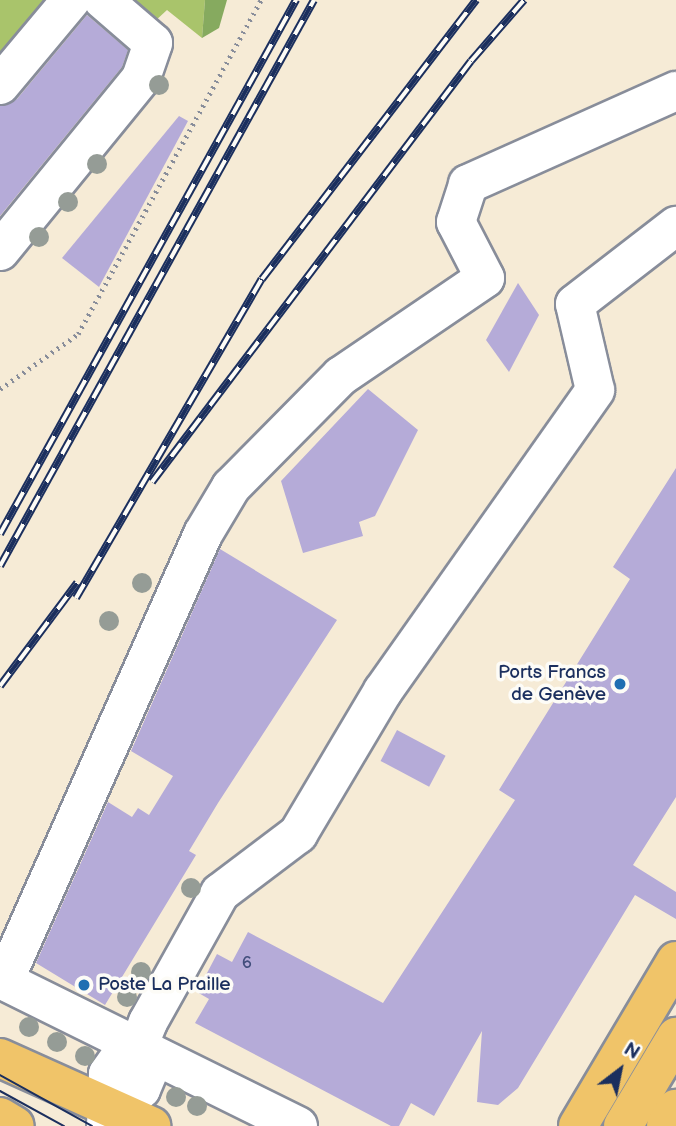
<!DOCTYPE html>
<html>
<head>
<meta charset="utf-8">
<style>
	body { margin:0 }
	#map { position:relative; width:676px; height:1126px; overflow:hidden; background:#f6ebd6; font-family:"Balsamiq Sans",sans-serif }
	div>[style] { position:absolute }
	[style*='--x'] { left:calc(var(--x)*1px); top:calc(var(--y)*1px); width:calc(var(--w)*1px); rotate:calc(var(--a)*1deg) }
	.green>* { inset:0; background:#a9c46b }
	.forest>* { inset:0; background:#86aa5f }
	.building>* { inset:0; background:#b5abd8; transform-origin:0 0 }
	.path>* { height:4.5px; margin-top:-2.25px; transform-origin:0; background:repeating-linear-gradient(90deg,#888d9a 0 2px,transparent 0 7px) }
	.roads { filter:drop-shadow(2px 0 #888d9a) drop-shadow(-2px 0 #888d9a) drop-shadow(0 2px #888d9a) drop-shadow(0 -2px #888d9a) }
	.minor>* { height:38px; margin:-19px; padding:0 19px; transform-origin:19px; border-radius:19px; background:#fff }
	.major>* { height:38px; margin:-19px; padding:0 19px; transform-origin:19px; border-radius:19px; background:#f0c469 }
	.tram>* { height:2px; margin:-1px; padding:0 1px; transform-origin:1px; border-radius:1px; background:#1b2f5e }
	.rail>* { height:8px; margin-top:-4px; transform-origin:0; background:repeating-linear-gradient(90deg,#fdfcf7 0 16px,#1b2f5e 0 32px); box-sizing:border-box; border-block:2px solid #1b2f5e }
	.trees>* { width:20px; height:20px; margin:-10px; border-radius:50%; background:#959c96 }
	.dots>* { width:19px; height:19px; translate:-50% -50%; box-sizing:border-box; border:4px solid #fdfcf7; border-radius:50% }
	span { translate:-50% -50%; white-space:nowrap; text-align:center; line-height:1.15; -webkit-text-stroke:7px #fdfcf7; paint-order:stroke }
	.number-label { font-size:16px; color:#424e7c }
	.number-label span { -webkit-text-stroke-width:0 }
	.poi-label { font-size:19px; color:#1b2f5e }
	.right { translate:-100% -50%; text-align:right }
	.left { translate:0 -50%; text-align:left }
	.north { position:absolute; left:585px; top:1035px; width:70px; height:70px; -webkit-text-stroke:5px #fdfcf7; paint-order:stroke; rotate:32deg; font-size:19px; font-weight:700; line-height:28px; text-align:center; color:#1b2f5e }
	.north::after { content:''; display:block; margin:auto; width:24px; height:32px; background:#1b2f5e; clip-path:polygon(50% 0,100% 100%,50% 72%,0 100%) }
</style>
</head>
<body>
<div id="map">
	<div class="green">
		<div style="clip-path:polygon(0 0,52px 0,0 66px)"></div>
		<div style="clip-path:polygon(126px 0,205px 0,202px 38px,167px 10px,154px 22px)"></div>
	</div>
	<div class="forest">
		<div style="clip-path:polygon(205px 0,227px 0,219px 28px,202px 38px)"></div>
	</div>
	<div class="building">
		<div style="clip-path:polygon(87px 15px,128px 50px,122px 67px,0 216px,0 106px,17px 99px)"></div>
		<div style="clip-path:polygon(179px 116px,188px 121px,99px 287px,62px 258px)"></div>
		<div style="clip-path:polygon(518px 283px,539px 315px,509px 372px,486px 340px)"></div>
		<div style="clip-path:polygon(368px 389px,418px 430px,375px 516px,359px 522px,363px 536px,303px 553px,281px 481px)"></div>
		<div style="clip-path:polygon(676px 468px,676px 797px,633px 865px,676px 892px,676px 919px,635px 895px,518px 1088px,498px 1105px,477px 1102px,482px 1031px,434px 1116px,411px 1103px,399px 1126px,391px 1126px,195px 1023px,209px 999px,197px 992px,217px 954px,232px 962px,248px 932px,383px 1003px,515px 800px,499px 790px,630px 579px,613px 567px)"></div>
		<div style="clip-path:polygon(220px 549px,337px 620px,218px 803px,189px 851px,196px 855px,105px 1005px,36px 963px,108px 802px,132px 817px,138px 808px,149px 815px,173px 776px,131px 751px)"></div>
		<div style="left:397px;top:730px;width:55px;height:35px;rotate:28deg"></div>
	</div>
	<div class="path">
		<div style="--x:0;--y:389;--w:95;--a:-35.2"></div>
		<div style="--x:78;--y:334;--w:381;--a:-61.3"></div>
	</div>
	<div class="roads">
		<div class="minor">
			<div style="--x:0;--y:85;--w:111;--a:-50.1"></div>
			<div style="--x:0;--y:251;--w:223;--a:-50.8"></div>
			<div style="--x:141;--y:78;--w:37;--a:-71"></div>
			<div style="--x:153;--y:43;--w:66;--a:-139.3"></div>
			<div style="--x:111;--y:1111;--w:37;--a:-36"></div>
			<div style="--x:141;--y:1089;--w:21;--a:-67"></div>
			<div style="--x:149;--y:1070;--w:25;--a:-116"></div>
			<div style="--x:138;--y:1047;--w:27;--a:-68"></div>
			<div style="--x:148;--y:1022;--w:148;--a:-60.8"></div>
			<div style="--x:220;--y:893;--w:98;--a:-37.1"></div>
			<div style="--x:298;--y:834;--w:166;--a:-59.3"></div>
			<div style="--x:383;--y:691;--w:368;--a:-54.8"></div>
			<div style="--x:595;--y:390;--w:88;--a:-103.1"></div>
			<div style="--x:575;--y:304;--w:128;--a:-37.7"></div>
			<div style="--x:106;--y:1126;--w:52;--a:-87.8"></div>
			<div style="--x:108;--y:1074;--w:24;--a:-55"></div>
			<div style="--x:122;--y:1054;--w:17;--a:-24"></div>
			<div style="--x:298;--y:1126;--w:328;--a:-153.7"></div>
			<div style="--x:4;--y:981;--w:489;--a:-66"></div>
			<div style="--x:203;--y:534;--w:55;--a:-59.2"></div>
			<div style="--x:231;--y:487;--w:156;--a:-45.3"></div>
			<div style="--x:341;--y:376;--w:174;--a:-34.2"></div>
			<div style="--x:485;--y:278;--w:63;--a:-117.4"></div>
			<div style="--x:456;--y:222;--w:40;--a:-72"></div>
			<div style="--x:468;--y:184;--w:228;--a:-24.1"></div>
		</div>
		<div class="major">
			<div style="--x:0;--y:1058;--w:166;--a:24.2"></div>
			<div style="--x:0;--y:1117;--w:17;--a:31"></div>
			<div style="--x:578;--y:1126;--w:192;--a:-59.3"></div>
			<div style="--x:623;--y:1126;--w:104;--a:-59.2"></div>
			<div style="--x:666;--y:1126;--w:20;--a:-60"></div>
		</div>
	</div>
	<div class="tram">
		<div style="--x:0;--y:1075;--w:105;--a:29"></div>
		<div style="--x:0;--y:1091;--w:73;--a:28.7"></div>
	</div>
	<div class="rail">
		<div style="--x:152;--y:482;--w:528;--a:-52.85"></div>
		<div style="--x:471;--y:61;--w:81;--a:-49"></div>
		<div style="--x:0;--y:534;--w:611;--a:-61"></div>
		<div style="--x:0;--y:566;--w:647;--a:-60.98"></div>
		<div style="--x:76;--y:598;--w:369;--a:-59.8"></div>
		<div style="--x:262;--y:279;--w:352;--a:-52.5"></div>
		<div style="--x:0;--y:686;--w:129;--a:-53.2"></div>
	</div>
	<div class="trees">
		<div style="left:159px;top:85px"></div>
		<div style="left:97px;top:164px"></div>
		<div style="left:68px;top:202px"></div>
		<div style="left:39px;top:237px"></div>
		<div style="left:142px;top:583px"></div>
		<div style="left:109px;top:621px"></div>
		<div style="left:191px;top:888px"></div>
		<div style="left:141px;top:972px"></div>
		<div style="left:127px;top:997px"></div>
		<div style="left:29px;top:1027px"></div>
		<div style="left:57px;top:1042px"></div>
		<div style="left:85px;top:1056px"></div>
		<div style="left:176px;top:1097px"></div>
		<div style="left:197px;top:1106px"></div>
	</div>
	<div class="dots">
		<div style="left:620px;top:684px;background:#1f6fb2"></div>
		<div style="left:84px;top:985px;background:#1f6fb2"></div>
	</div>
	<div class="number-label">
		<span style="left:247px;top:964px">6</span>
	</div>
	<div class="poi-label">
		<span class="right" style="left:606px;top:684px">Ports Francs<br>de Genève</span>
		<span class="left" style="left:98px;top:985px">Poste La Praille</span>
	</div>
	<div class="north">N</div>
</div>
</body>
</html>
